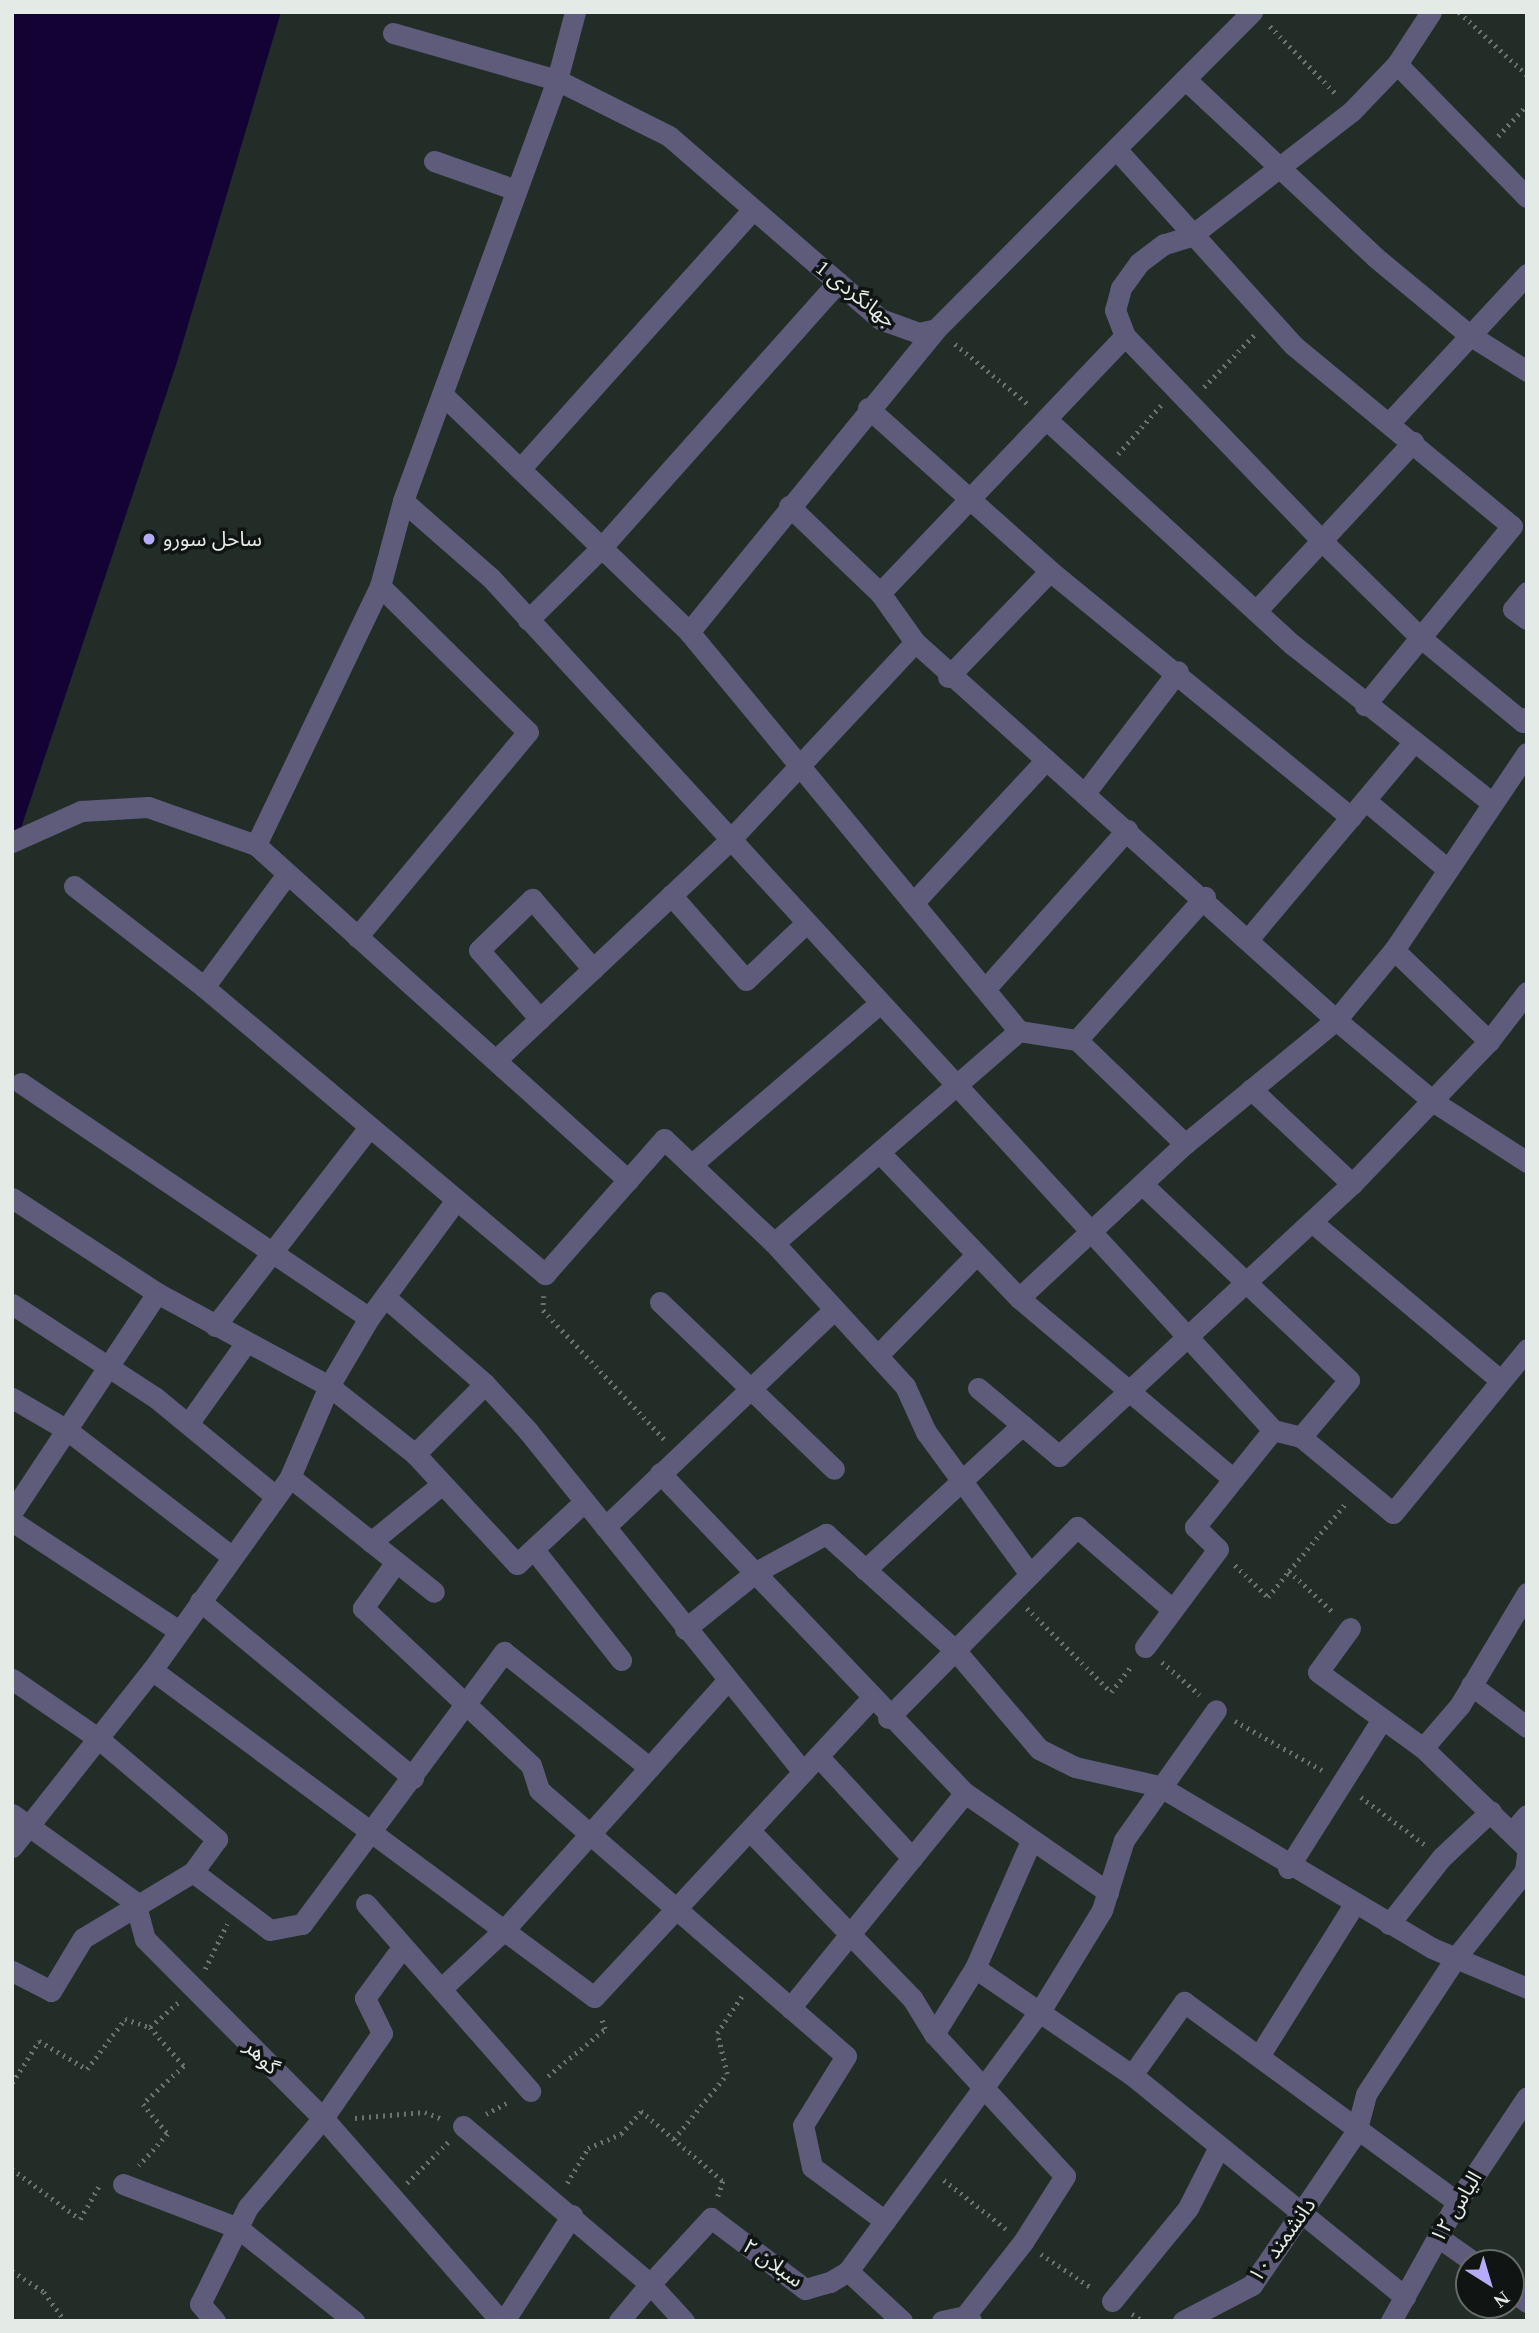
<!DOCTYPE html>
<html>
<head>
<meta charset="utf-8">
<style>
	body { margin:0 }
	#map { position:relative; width:1539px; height:2333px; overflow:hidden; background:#232d27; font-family:"Times New Roman","Noto Sans Arabic",serif }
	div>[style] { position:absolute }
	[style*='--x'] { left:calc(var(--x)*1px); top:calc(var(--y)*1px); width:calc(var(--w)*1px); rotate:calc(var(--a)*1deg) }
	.water>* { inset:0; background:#130334 }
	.path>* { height:4.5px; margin-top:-2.25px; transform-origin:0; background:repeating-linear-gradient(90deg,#6a736d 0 2px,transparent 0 7px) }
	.minor>* { height:21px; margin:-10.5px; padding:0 10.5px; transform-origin:10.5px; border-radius:10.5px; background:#5f5b7b }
	.dots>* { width:19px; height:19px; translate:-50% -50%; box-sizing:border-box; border:4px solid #101412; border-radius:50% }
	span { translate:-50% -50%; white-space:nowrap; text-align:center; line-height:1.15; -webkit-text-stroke:7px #101412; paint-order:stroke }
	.street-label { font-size:21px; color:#e4eae6 }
	.poi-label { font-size:21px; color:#e4eae6 }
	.left { translate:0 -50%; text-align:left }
	.frame { position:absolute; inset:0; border:14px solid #e4eae6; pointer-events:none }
	.north { position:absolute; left:1455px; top:2249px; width:70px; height:70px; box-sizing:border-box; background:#101412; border:2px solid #656a67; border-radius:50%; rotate:143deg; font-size:19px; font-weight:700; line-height:28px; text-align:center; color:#e4eae6 }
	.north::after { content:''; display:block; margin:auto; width:24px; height:32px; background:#b6abf8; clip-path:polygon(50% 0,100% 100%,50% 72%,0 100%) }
</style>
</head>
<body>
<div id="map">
	<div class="water">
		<div style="clip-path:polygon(12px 12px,281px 12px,177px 362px,12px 855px)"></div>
	</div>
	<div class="path">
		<div style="--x:1459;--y:12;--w:93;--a:42.8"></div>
		<div style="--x:1270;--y:26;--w:96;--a:45.8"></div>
		<div style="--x:1498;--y:136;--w:42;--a:-46.9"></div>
		<div style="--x:955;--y:344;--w:96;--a:39.5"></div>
		<div style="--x:1204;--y:387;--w:72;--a:-46.1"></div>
		<div style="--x:1118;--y:454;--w:65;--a:-48.7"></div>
		<div style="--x:544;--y:1296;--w:14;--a:94"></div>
		<div style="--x:543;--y:1310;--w:177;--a:46.8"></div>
		<div style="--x:1235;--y:1565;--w:46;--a:44.1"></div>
		<div style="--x:1268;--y:1597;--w:33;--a:-51"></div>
		<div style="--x:1289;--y:1571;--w:62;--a:43"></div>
		<div style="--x:1289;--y:1571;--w:90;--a:-50"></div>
		<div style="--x:1027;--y:1608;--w:119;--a:45"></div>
		<div style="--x:1111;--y:1692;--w:34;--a:-52"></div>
		<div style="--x:1162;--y:1662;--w:50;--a:41"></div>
		<div style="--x:1235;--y:1721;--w:100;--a:29.4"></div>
		<div style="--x:1361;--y:1797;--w:79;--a:36.7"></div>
		<div style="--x:205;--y:1969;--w:50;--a:-63.9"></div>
		<div style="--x:150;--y:2027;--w:37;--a:-41"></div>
		<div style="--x:548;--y:2076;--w:74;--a:-39.5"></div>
		<div style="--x:605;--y:2029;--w:12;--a:-110"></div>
		<div style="--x:12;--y:2083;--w:50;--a:-57.3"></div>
		<div style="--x:39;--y:2041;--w:56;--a:30.3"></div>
		<div style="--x:87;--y:2069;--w:63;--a:-52.8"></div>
		<div style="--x:125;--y:2019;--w:26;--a:18"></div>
		<div style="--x:150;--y:2027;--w:52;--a:48.9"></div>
		<div style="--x:184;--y:2066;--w:56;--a:137.2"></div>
		<div style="--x:143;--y:2104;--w:39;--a:50"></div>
		<div style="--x:168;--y:2134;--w:43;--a:132.2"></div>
		<div style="--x:486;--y:2114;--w:26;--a:-28"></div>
		<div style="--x:355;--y:2118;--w:70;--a:-4.9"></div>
		<div style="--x:425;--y:2112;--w:18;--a:22"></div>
		<div style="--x:674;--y:2139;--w:84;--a:-50.8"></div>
		<div style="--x:727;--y:2074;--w:42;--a:-103.7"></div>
		<div style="--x:717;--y:2033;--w:45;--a:-56"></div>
		<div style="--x:12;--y:2169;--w:84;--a:36.3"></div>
		<div style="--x:80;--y:2219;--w:39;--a:-60"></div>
		<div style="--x:944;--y:2180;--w:79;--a:38.3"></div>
		<div style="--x:407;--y:2183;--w:58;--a:-45"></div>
		<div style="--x:567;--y:2183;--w:41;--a:-59"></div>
		<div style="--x:588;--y:2148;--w:36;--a:-23"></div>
		<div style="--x:621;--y:2134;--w:30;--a:-49"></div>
		<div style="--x:641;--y:2111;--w:108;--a:40.5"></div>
		<div style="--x:723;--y:2181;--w:19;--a:108"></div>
		<div style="--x:1041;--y:2254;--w:61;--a:33.7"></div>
		<div style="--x:12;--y:2271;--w:38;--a:33"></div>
		<div style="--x:44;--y:2292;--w:36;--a:54"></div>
		<div style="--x:1132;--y:2314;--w:13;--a:32"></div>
	</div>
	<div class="minor">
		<div style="--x:575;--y:12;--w:70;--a:104.8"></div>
		<div style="--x:557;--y:80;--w:448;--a:110.1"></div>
		<div style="--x:403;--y:501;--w:88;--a:105.1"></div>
		<div style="--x:380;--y:586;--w:287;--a:115.6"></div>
		<div style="--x:256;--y:845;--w:501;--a:42"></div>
		<div style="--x:1431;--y:12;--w:62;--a:123.2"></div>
		<div style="--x:1397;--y:64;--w:65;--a:133.8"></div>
		<div style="--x:1352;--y:111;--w:204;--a:142.2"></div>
		<div style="--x:1191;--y:236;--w:28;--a:163"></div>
		<div style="--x:1164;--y:244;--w:31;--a:143"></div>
		<div style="--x:1139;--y:263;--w:31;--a:126"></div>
		<div style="--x:1121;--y:288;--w:23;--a:105"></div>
		<div style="--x:1115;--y:310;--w:28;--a:69"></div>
		<div style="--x:1125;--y:336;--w:289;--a:46.1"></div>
		<div style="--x:1325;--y:544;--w:134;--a:44.4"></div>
		<div style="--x:1421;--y:638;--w:132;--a:39.5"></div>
		<div style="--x:1523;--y:722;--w:6;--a:-51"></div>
		<div style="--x:393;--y:33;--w:171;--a:16"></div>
		<div style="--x:557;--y:80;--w:125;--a:26.6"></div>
		<div style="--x:669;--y:136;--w:279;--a:40.9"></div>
		<div style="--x:880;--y:319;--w:41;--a:19.7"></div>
		<div style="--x:919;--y:333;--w:17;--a:-13"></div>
		<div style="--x:936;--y:329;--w:448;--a:-45.1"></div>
		<div style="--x:1397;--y:64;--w:186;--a:45.7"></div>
		<div style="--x:1185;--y:79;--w:260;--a:43.1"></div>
		<div style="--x:1375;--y:257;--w:121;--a:39.6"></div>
		<div style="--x:1468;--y:334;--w:70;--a:32.1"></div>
		<div style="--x:1116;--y:149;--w:264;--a:47.9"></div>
		<div style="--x:1293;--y:345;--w:284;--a:39.6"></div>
		<div style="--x:1512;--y:526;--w:232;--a:129.4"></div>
		<div style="--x:434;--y:161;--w:87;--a:19.5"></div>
		<div style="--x:443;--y:395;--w:342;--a:43.9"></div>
		<div style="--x:689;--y:632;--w:518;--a:50.41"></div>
		<div style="--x:868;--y:408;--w:244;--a:41.8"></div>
		<div style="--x:1050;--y:571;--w:389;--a:39.3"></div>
		<div style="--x:1046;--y:419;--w:335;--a:42.5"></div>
		<div style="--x:1293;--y:645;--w:251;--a:38.4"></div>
		<div style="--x:1390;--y:422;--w:202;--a:-47.2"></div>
		<div style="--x:520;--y:469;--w:349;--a:-48.1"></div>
		<div style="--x:403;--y:501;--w:117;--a:41.2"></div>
		<div style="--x:491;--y:578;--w:1156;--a:47.45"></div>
		<div style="--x:789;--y:506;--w:126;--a:43.7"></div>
		<div style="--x:880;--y:593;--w:60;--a:54.5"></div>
		<div style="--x:1527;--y:592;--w:22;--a:129"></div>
		<div style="--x:1513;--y:609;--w:17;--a:36"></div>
		<div style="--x:880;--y:593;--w:355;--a:-46.4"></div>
		<div style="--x:1256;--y:611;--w:231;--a:-47.1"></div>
		<div style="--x:528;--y:620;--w:103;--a:-44.6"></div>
		<div style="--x:601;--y:548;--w:356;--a:-48.3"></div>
		<div style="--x:689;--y:632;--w:391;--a:-50.8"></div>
		<div style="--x:948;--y:677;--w:147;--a:-46.1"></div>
		<div style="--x:1085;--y:793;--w:153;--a:-52.7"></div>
		<div style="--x:1365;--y:800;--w:106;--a:40"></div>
		<div style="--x:12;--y:842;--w:76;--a:-24.2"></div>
		<div style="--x:81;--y:811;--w:67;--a:-3.4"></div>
		<div style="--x:148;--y:807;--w:114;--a:19.4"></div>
		<div style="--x:74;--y:886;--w:165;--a:37.8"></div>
		<div style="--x:204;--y:987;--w:446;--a:40.1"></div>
		<div style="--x:545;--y:1274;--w:180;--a:-48.6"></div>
		<div style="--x:664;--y:1139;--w:151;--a:43.4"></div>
		<div style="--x:774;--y:1243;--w:324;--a:-40.9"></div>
		<div style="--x:1019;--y:1031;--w:59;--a:8.8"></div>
		<div style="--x:1077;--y:1040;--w:150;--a:43.9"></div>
		<div style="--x:671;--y:895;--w:113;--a:48.6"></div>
		<div style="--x:746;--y:980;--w:81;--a:-43.5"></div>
		<div style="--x:913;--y:903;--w:195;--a:-47.1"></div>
		<div style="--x:357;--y:937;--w:267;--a:-50.2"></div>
		<div style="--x:528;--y:732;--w:208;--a:-135.4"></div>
		<div style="--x:1250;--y:937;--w:253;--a:-50"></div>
		<div style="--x:1394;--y:950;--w:132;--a:43.8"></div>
		<div style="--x:204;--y:987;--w:140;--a:-53.7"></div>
		<div style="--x:986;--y:988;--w:212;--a:-48.3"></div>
		<div style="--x:540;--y:1019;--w:92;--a:-131.5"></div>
		<div style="--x:479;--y:950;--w:74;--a:-43.9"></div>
		<div style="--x:532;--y:899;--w:93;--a:48.9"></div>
		<div style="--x:1077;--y:1040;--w:192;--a:-48.2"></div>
		<div style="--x:498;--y:1058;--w:317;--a:-43.2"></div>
		<div style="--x:729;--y:841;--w:272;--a:-46.9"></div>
		<div style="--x:915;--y:642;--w:566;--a:41.92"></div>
		<div style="--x:1336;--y:1020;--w:128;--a:39.9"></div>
		<div style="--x:1434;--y:1102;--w:111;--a:32.8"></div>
		<div style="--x:21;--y:1083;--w:420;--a:34"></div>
		<div style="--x:1251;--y:1089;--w:139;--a:43.2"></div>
		<div style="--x:879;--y:1152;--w:202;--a:46.2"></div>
		<div style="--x:1019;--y:1298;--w:279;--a:40.2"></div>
		<div style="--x:691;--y:1165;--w:246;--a:-40.6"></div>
		<div style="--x:1142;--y:1184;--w:285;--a:43.4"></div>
		<div style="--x:1349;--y:1380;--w:75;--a:130.1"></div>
		<div style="--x:12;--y:1198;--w:173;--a:33.2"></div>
		<div style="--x:157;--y:1293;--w:196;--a:28.4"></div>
		<div style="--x:329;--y:1386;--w:110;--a:38.3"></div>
		<div style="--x:415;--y:1454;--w:150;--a:47.2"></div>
		<div style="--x:517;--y:1564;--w:91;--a:-42.8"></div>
		<div style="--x:1313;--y:1223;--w:243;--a:40"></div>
		<div style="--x:774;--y:1243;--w:194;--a:47.5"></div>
		<div style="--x:905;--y:1386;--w:51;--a:65.5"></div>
		<div style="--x:926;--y:1432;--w:176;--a:53.8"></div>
		<div style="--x:385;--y:1297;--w:133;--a:41"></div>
		<div style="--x:485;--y:1384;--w:64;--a:47.5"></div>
		<div style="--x:528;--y:1431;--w:438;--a:51.1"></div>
		<div style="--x:1019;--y:1298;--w:226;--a:-42.9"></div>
		<div style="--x:1185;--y:1144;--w:195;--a:-39.4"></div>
		<div style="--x:1336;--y:1020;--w:91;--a:-50.4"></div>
		<div style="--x:1394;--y:950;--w:238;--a:-56"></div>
		<div style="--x:660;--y:1302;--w:241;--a:43.8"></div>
		<div style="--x:12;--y:1304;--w:172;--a:33.1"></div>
		<div style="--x:156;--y:1398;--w:153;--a:39.4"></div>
		<div style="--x:215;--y:1326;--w:249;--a:-52.2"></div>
		<div style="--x:878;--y:1355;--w:140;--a:-45.6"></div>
		<div style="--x:978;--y:1388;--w:106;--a:40"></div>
		<div style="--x:1059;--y:1456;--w:400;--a:-42.9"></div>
		<div style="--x:1352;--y:1184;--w:198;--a:-46.2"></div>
		<div style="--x:1489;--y:1041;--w:62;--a:-52.2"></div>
		<div style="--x:12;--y:1398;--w:64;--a:30.2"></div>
		<div style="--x:67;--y:1430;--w:207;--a:37.5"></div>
		<div style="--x:188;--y:1424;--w:98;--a:-54.5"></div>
		<div style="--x:415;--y:1454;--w:99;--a:-45"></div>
		<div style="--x:660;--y:1473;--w:442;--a:46.4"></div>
		<div style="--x:965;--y:1793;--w:174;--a:34.7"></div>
		<div style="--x:290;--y:1477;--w:184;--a:38.6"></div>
		<div style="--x:12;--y:1512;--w:263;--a:-56.5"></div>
		<div style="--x:12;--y:1521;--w:200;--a:33.4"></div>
		<div style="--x:605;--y:1527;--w:315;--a:-43.5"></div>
		<div style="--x:371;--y:1542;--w:92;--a:-39.2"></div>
		<div style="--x:535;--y:1551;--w:139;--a:51.7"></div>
		<div style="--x:396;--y:1562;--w:57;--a:125.7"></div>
		<div style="--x:363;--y:1608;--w:230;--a:43.1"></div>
		<div style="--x:531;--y:1765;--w:26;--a:72"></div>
		<div style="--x:539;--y:1790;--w:406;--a:40.9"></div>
		<div style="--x:846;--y:2056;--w:81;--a:121.9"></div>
		<div style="--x:803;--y:2125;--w:43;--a:77.9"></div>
		<div style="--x:812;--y:2167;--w:91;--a:36.5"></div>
		<div style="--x:865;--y:1570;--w:214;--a:-42.7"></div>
		<div style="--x:200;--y:1601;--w:277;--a:39.7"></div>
		<div style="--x:1350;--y:1628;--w:54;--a:126"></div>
		<div style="--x:1318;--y:1672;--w:130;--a:35.9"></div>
		<div style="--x:1423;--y:1748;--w:144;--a:43.9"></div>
		<div style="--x:685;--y:1629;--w:91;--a:-38.8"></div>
		<div style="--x:756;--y:1572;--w:80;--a:-28.5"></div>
		<div style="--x:826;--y:1534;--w:173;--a:42"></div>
		<div style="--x:955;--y:1650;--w:130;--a:49.7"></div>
		<div style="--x:1039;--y:1749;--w:40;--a:26.6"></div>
		<div style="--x:1075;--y:1767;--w:86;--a:12.7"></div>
		<div style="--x:1159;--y:1786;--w:317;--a:30.7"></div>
		<div style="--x:1432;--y:1948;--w:103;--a:22.8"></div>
		<div style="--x:1145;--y:1647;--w:122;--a:-53.3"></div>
		<div style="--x:1218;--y:1549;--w:32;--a:-136"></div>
		<div style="--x:1195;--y:1527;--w:124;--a:-51.2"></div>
		<div style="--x:1273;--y:1430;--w:29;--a:14"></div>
		<div style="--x:1301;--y:1437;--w:119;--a:39.6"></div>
		<div style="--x:1393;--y:1513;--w:212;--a:-50.7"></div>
		<div style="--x:152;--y:1670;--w:550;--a:36.49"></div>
		<div style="--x:594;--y:1997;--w:407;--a:-47.1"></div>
		<div style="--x:12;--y:1679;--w:106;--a:34.6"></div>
		<div style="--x:99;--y:1739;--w:155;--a:40.3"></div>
		<div style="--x:217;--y:1839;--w:41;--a:126"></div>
		<div style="--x:193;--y:1872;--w:128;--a:149"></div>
		<div style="--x:83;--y:1938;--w:62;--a:121.1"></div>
		<div style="--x:51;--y:1991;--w:44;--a:-152.9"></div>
		<div style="--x:1471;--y:1685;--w:70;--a:36.9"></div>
		<div style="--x:888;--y:1718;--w:269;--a:-45.3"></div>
		<div style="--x:1077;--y:1527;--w:125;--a:40.8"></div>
		<div style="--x:1423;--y:1748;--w:57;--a:-49.3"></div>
		<div style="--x:1460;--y:1705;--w:131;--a:-59.1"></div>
		<div style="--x:818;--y:1756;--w:139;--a:47.3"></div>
		<div style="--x:12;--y:1814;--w:151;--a:35.6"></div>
		<div style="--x:135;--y:1902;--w:38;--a:75"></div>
		<div style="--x:145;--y:1939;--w:252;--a:45.2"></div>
		<div style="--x:323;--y:2118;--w:270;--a:48.8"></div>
		<div style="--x:750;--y:1831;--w:233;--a:45.9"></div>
		<div style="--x:912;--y:1998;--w:42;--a:58.6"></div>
		<div style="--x:934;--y:2034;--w:193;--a:47.3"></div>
		<div style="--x:1065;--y:2176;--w:78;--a:122.5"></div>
		<div style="--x:1023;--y:2242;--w:94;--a:128.1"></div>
		<div style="--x:1513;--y:1831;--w:21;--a:-49"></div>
		<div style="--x:12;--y:1847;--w:226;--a:-51.7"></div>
		<div style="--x:152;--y:1670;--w:237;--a:-54.4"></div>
		<div style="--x:290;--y:1477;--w:99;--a:-66.8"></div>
		<div style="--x:329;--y:1386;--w:79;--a:-59.5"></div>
		<div style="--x:369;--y:1318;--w:147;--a:-53.6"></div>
		<div style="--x:1288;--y:1868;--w:174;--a:-57.7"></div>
		<div style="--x:193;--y:1872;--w:96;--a:37"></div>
		<div style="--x:270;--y:1930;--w:33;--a:-11"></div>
		<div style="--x:302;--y:1924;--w:339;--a:-53.4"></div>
		<div style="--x:504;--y:1652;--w:186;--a:38.5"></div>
		<div style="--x:366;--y:1904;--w:249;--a:48.7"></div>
		<div style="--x:1389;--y:1924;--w:85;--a:-51.7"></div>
		<div style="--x:1442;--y:1857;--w:67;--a:-43.2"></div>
		<div style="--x:975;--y:1968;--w:190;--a:34.3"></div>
		<div style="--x:1132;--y:2075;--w:352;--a:39.1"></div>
		<div style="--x:443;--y:1987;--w:86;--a:-43.1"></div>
		<div style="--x:506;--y:1928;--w:329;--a:-48.2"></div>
		<div style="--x:790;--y:2008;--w:277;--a:-50.9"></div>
		<div style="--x:934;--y:2034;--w:78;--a:-58.2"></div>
		<div style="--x:975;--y:1968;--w:139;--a:-66.2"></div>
		<div style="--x:1259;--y:2056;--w:181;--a:-57.9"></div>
		<div style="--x:1132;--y:2075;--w:90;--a:-54.5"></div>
		<div style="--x:1184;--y:2002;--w:338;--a:36.2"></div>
		<div style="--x:463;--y:2126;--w:245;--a:40.2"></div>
		<div style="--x:650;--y:2284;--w:90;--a:-47.3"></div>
		<div style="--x:711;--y:2218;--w:118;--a:37.1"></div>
		<div style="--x:805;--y:2289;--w:26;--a:-16"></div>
		<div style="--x:830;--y:2282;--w:21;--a:-31"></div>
		<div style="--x:848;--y:2271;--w:327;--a:-53.6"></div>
		<div style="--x:1042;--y:2008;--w:115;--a:-58.5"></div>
		<div style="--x:1102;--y:1910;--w:73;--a:-72.6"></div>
		<div style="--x:1124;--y:1840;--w:159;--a:-54.7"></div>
		<div style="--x:123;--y:2184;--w:123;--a:20.9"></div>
		<div style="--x:238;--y:2228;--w:149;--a:38.7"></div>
		<div style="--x:1438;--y:2237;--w:45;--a:35.1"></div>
		<div style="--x:848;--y:2271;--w:74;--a:42.8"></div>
		<div style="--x:1511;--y:2290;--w:20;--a:37"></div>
		<div style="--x:1112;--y:2301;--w:120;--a:-50.7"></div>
		<div style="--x:1188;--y:2208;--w:68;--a:-63.1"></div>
		<div style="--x:215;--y:2321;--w:23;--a:-131"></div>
		<div style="--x:200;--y:2304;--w:108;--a:-63.7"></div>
		<div style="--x:248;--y:2207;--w:116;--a:-49.9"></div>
		<div style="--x:323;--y:2118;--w:103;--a:-55.2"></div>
		<div style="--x:382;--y:2033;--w:39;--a:-116"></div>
		<div style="--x:365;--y:1998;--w:64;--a:-53.8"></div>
		<div style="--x:504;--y:2321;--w:126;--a:-57.3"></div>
		<div style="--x:619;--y:2321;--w:48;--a:-50"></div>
		<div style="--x:650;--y:2284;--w:50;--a:47.4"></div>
		<div style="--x:942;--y:2321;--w:24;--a:-12"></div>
		<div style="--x:965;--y:2316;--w:8;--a:40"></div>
		<div style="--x:1183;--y:2321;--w:78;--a:-27.6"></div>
		<div style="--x:1252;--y:2285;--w:185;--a:-55.8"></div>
		<div style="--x:1356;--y:2132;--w:39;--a:-75"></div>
		<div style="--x:1366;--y:2094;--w:165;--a:-56.6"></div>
		<div style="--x:1457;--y:1956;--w:109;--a:-51.3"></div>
		<div style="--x:1525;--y:1871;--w:17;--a:-83"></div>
		<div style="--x:1391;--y:2321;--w:136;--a:-61"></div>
		<div style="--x:1457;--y:2202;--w:126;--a:-56.3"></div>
	</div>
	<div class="dots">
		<div style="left:149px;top:539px;background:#b6abf8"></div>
	</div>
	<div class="street-label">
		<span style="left:856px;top:294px;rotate:38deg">جهانگردی 1</span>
		<span style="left:262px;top:2057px;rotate:45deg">گوهر</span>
		<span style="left:1456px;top:2207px;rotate:-59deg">الیاس ۱۲</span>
		<span style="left:1282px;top:2240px;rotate:-54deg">دانشمند ۱۰</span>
		<span style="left:773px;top:2263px;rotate:35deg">سبلان ۲</span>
	</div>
	<div class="poi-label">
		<span class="left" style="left:163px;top:539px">ساحل سورو</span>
	</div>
	<div class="frame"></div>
	<div class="north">N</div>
</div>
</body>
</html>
